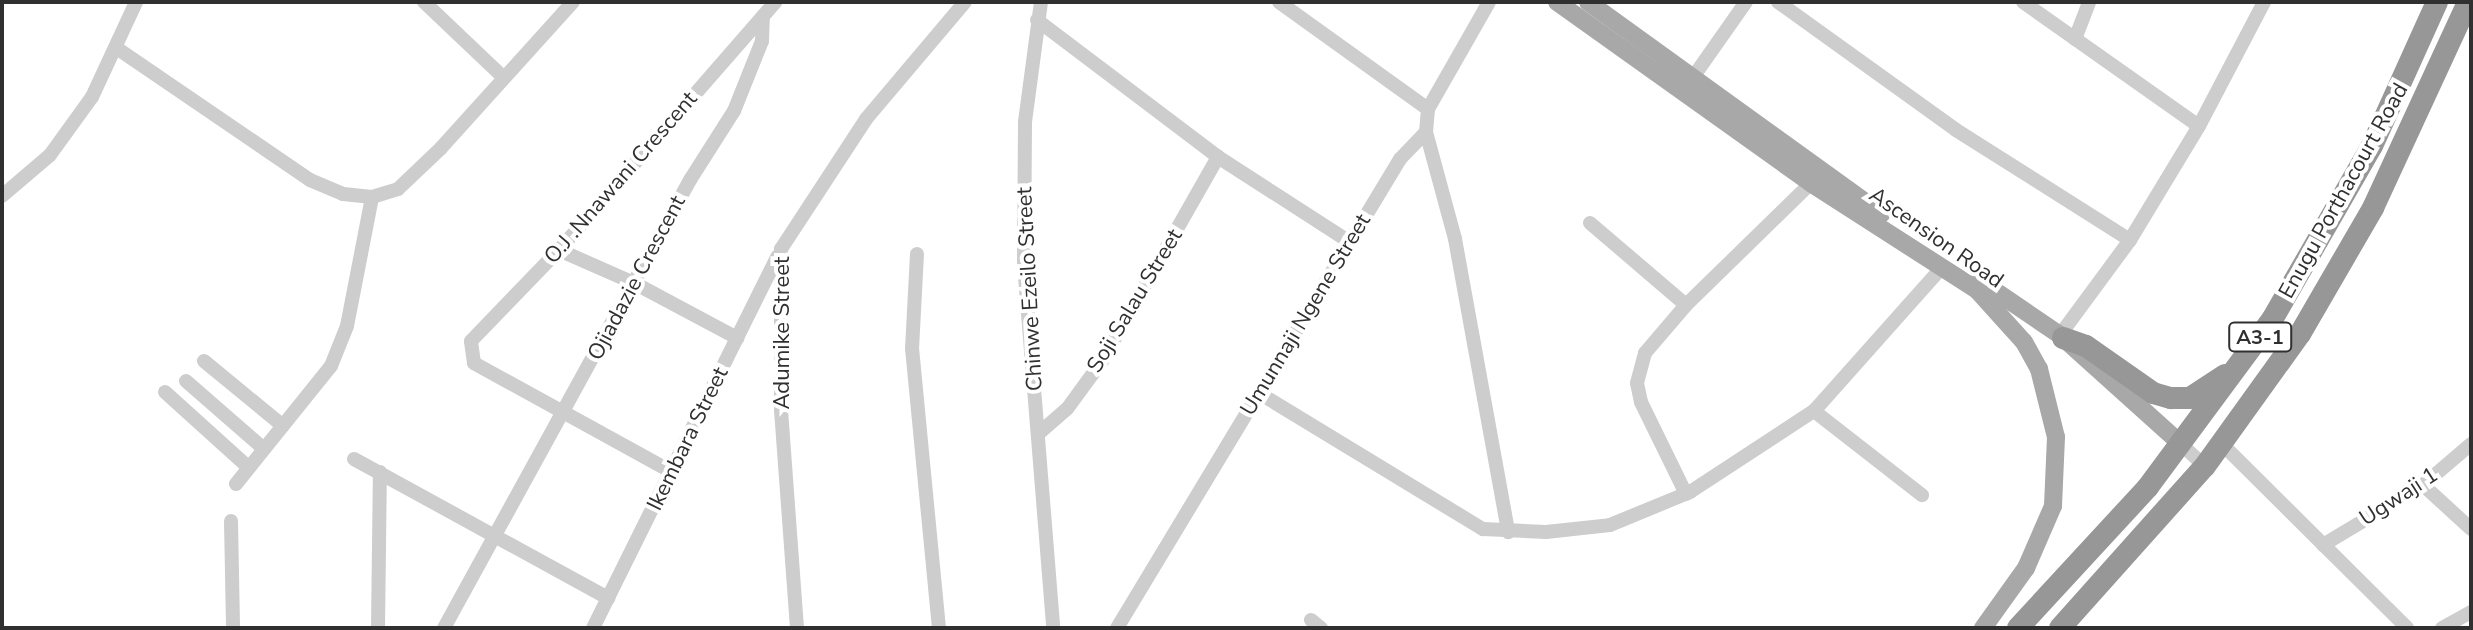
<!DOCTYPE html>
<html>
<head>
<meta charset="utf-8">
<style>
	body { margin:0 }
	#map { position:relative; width:2473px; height:630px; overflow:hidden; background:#fff; font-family:"Nunito Sans",sans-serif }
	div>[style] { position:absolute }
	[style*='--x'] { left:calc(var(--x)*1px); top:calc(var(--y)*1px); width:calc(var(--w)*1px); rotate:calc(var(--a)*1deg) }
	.minor>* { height:14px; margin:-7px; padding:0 7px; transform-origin:7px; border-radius:7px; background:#cdcdcd }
	.major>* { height:18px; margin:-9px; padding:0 9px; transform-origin:9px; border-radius:9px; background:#a8a8a8 }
	.highway>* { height:22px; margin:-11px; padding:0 11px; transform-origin:11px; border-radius:11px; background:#979797 }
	span { translate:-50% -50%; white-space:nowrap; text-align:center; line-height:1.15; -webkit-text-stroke:8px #fff; paint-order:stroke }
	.shield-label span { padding:2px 6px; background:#fff; border:2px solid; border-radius:6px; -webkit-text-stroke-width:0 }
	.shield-label { font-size:20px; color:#303030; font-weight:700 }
	.street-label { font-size:22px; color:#303030 }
	.frame { position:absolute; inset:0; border:4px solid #303030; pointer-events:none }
</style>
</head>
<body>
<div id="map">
	<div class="minor">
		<div style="--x:424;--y:2;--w:110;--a:43.5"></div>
		<div style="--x:1041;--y:2;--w:121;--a:97.6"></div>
		<div style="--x:1025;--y:122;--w:142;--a:90.4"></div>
		<div style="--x:1024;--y:264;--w:365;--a:85.4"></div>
		<div style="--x:1279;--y:2;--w:183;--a:35.7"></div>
		<div style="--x:1778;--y:2;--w:219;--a:35.7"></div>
		<div style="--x:1956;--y:130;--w:206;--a:32.3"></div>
		<div style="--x:2023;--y:2;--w:215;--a:35.2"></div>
		<div style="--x:1037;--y:20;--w:227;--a:37.1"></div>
		<div style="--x:1218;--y:157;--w:157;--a:32.8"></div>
		<div style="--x:2075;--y:39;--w:40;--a:-69"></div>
		<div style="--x:118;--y:49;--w:232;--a:34.3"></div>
		<div style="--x:310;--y:180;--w:36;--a:23"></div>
		<div style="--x:343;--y:194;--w:29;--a:6"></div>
		<div style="--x:372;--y:197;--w:27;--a:-17"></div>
		<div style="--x:398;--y:189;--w:59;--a:-43.6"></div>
		<div style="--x:441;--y:148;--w:197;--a:-47.9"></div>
		<div style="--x:1689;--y:83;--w:99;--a:-54.9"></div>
		<div style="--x:1426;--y:132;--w:111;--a:74.8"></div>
		<div style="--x:1455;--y:239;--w:298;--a:79.7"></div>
		<div style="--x:2;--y:196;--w:63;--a:-40.5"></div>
		<div style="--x:50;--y:155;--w:72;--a:-54.1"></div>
		<div style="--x:92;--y:97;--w:105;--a:-65.1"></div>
		<div style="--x:1590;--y:223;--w:126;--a:40.5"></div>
		<div style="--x:559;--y:250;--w:84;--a:23.8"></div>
		<div style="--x:636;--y:284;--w:115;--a:28.1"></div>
		<div style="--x:917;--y:254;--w:94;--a:93"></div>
		<div style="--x:912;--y:348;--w:281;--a:84.5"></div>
		<div style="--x:2060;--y:335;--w:118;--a:-53.6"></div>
		<div style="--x:2130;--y:240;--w:133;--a:-58.8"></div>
		<div style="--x:2199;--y:126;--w:140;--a:-62.3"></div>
		<div style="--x:204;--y:361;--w:102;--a:39.4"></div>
		<div style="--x:186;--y:381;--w:103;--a:41.1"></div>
		<div style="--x:165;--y:392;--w:113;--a:42.1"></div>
		<div style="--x:1259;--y:393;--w:262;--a:31.3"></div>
		<div style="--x:1483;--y:529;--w:63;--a:2.7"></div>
		<div style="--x:1546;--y:532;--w:64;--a:-6.2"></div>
		<div style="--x:1610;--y:525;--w:87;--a:-22.4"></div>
		<div style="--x:1690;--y:492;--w:148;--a:-33.2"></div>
		<div style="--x:1814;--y:411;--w:194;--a:-48.3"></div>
		<div style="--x:1814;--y:411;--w:137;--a:37.9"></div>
		<div style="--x:1038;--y:434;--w:38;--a:-41"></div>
		<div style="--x:1067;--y:409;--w:59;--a:-53.9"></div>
		<div style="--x:1102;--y:361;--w:235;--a:-60.4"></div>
		<div style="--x:2181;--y:444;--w:33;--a:43"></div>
		<div style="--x:2222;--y:444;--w:261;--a:44.8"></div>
		<div style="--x:354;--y:459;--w:290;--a:28.7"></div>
		<div style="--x:672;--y:472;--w:226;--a:-151.2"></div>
		<div style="--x:474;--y:363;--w:22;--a:-98"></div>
		<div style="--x:471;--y:341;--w:127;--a:-46"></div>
		<div style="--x:559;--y:250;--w:329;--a:-48.9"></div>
		<div style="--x:236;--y:484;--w:151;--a:-51.2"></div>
		<div style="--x:331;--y:366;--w:43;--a:-68.2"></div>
		<div style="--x:347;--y:326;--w:131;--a:-79"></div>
		<div style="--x:2423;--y:485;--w:65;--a:42.5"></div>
		<div style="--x:1686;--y:494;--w:102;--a:-116.1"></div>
		<div style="--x:1641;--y:402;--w:19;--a:-102"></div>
		<div style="--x:1637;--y:383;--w:31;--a:-75"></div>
		<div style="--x:1645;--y:353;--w:63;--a:-49.5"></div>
		<div style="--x:1686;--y:305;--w:183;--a:-44.3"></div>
		<div style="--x:231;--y:521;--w:107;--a:88.9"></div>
		<div style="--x:2323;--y:545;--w:117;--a:-31"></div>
		<div style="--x:2423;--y:485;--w:63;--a:-40.5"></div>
		<div style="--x:1311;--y:620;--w:13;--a:39"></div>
		<div style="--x:378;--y:628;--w:156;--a:-89.3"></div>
		<div style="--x:444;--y:628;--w:511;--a:-61.23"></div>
		<div style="--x:690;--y:180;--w:82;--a:-57.5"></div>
		<div style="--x:734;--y:111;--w:75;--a:-68.2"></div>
		<div style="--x:762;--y:41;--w:25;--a:-88"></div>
		<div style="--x:593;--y:628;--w:415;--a:-63.6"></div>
		<div style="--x:797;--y:628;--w:219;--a:-94.2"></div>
		<div style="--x:781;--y:410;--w:161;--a:-90"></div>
		<div style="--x:781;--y:249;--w:155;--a:-56.8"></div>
		<div style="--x:866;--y:119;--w:153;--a:-49.8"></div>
		<div style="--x:1117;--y:628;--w:548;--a:-58.89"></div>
		<div style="--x:1400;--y:159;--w:37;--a:-46"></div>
		<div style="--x:1426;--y:132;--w:23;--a:-85"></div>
		<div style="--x:1428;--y:109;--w:123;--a:-60.3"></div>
		<div style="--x:2442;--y:628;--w:33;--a:-29"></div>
	</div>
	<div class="major">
		<div style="--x:1557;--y:2;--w:313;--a:35.5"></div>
		<div style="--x:1812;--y:184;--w:196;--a:32.7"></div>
		<div style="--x:1977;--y:290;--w:70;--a:47.9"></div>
		<div style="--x:2024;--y:342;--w:31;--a:61"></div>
		<div style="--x:2039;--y:369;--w:70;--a:76"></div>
		<div style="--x:2056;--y:437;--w:69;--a:92.5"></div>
		<div style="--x:2053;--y:506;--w:68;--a:113.5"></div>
		<div style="--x:2026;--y:568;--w:74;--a:125.6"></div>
		<div style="--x:1588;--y:2;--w:362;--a:35.8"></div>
		<div style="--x:1979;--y:280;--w:98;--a:34.2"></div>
		<div style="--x:2060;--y:335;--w:163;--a:42"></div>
	</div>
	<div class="highway">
		<div style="--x:2063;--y:338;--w:24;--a:19"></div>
		<div style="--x:2086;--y:346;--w:82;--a:35"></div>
		<div style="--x:2153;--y:393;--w:19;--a:16"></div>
		<div style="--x:2171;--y:398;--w:19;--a:0"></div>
		<div style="--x:2190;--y:398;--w:42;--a:-33.3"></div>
		<div style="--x:2018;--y:628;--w:192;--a:-47.3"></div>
		<div style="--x:2148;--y:487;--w:210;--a:-53.5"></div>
		<div style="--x:2273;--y:318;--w:198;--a:-60.1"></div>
		<div style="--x:2372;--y:146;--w:158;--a:-65.7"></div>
		<div style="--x:2060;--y:628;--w:217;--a:-48.2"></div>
		<div style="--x:2205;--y:466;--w:163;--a:-54.3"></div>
		<div style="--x:2300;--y:334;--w:146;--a:-59.9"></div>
		<div style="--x:2373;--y:208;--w:227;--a:-65.2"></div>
	</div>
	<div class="shield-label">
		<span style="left:2260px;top:337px">A3-1</span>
	</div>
	<div class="street-label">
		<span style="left:621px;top:178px;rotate:-49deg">O.J .Nnawani Crescent</span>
		<span style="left:2344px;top:191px;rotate:-61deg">Enugu Porthacourt Road</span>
		<span style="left:1936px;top:238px;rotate:35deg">Ascension Road</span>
		<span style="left:637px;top:278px;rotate:-62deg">Ojiadazie Crescent</span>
		<span style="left:1030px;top:289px;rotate:-93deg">Chinwe Ezeilo Street</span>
		<span style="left:1135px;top:301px;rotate:-59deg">Soji Salau Street</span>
		<span style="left:1306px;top:315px;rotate:-59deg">Umunnaji Ngene Street</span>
		<span style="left:783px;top:333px;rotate:-90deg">Adumike Street</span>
		<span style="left:688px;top:439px;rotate:-64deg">Ikembara Street</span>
		<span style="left:2399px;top:497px;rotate:-33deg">Ugwaji 1</span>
	</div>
	<div class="frame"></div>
</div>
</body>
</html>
